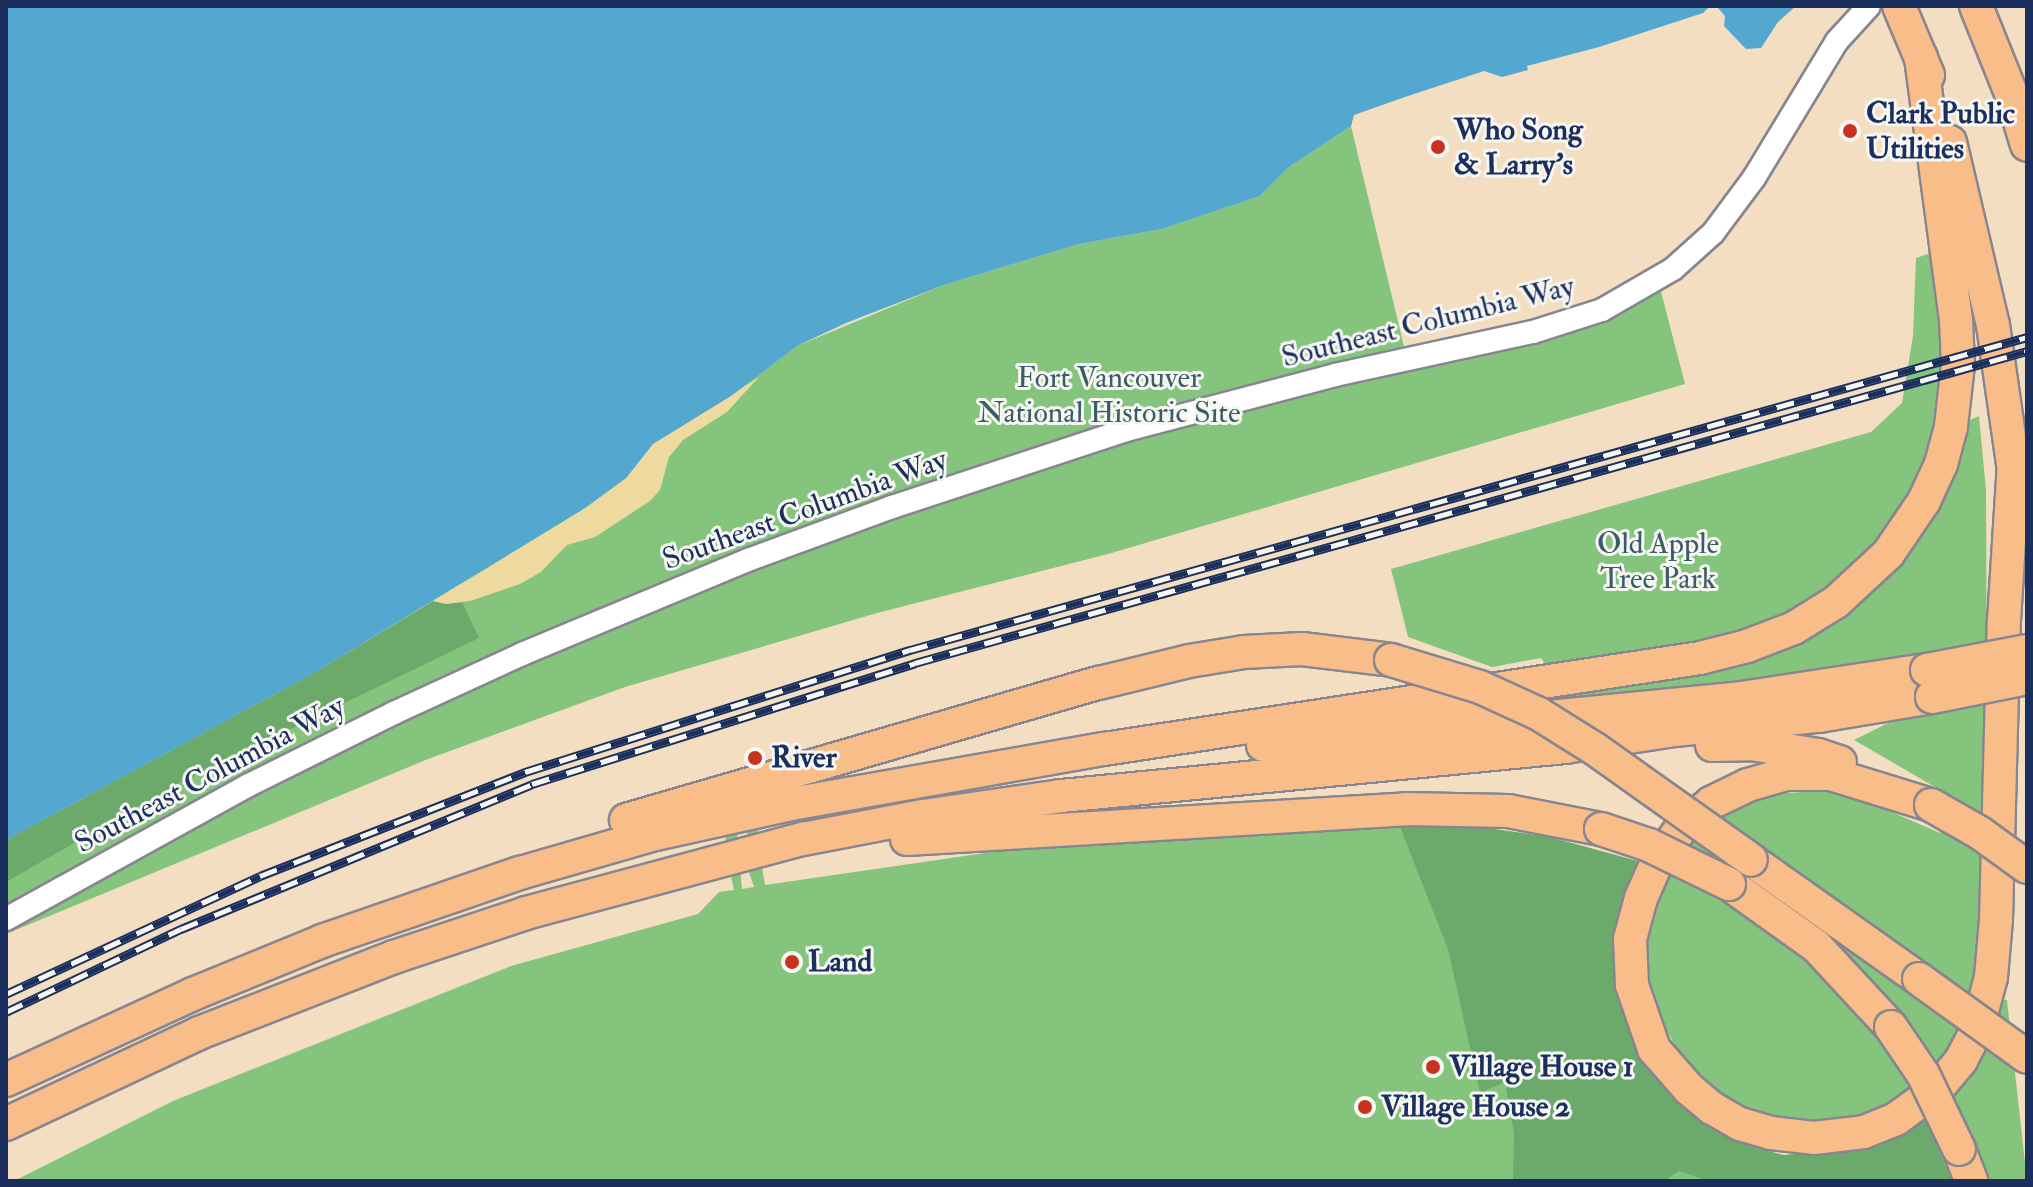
<!DOCTYPE html>
<html>
<head>
<meta charset="utf-8">
<style>
	body { margin:0 }
	#map { position:relative; width:2033px; height:1187px; overflow:hidden; background:#f3dec1; font-family:"IM FELL Double Pica",serif }
	div>[style] { position:absolute }
	[style*='--x'] { left:calc(var(--x)*1px); top:calc(var(--y)*1px); width:calc(var(--w)*1px); rotate:calc(var(--a)*1deg) }
	.green>* { inset:0; background:#85c47c }
	.forest>* { inset:0; background:#6caa6c }
	.sand>* { inset:0; background:#eeda9e }
	.water>* { inset:0; background:#54a7cf }
	.roads { filter:drop-shadow(2px 0 #878690) drop-shadow(-2px 0 #878690) drop-shadow(0 2px #878690) drop-shadow(0 -2px #878690) }
	.tertiary>* { height:22px; margin:-11px; padding:0 11px; transform-origin:11px; border-radius:11px; background:#fff }
	.motorway>* { height:32px; margin:-16px; padding:0 16px; transform-origin:16px; border-radius:16px; background:#f8bd88 }
	.rail>* { height:9px; margin-top:-4.5px; transform-origin:0; background:repeating-linear-gradient(90deg,#f6f6f2 0 18px,#1b2f5e 0 36px); box-sizing:border-box; border-block:2px solid #1b2f5e }
	.bridges { filter:drop-shadow(2px 0 #878690) drop-shadow(-2px 0 #878690) drop-shadow(0 2px #878690) drop-shadow(0 -2px #878690) }
	.motorway-bridge>* { height:32px; margin:-16px; padding:0 16px; transform-origin:16px; border-radius:16px; background:#f8bd88 }
	.dots>* { width:22px; height:22px; translate:-50% -50%; box-sizing:border-box; border:4px solid #f6f6f2; border-radius:50% }
	span { translate:-50% -50%; white-space:nowrap; text-align:center; line-height:1.15; -webkit-text-stroke:6px #f6f6f2; paint-order:stroke }
	.poi-label { font-size:30px; color:#1b2f5e; font-weight:700 }
	.left { translate:0 -50%; text-align:left }
	.street-label { font-size:30px; color:#1b2f5e }
	.park-label { font-size:30px; color:#3b5c67 }
	.frame { position:absolute; inset:0; border:8px solid #1b2f5e; pointer-events:none }
</style>
</head>
<body>
<div id="map">
	<div class="green">
		<div style="clip-path:polygon(1351px 126px,1407px 359px,1533px 332px,1658px 280px,1685px 384px,1108px 554px,877px 613px,625px 687px,428px 759px,6px 934px,6px 840px,314px 673px,455px 588px,644px 460px,797px 346px,944px 285px,1079px 244px,1162px 229px,1260px 196px,1289px 167px)"></div>
		<div style="clip-path:polygon(1931px 253px,1940px 308px,1941px 391px,1928px 456px,1906px 504px,1878px 546px,1837px 585px,1805px 607px,1761px 627px,1703px 641px,1547px 666px,1541px 658px,1492px 667px,1408px 637px,1391px 569px,1871px 432px,1902px 403px,1913px 336px,1916px 258px)"></div>
		<div style="clip-path:polygon(evenodd,1979px 416px,1986px 490px,1987px 704px,1979px 937px,1972px 999px,1964px 1026px,1935px 1069px,1913px 1088px,1882px 1108px,1849px 1122px,1799px 1121px,1743px 1108px,1701px 1082px,1673px 1042px,1650px 1000px,1643px 940px,1662px 888px,1687px 846px,1718px 818px,1750px 802px,1787px 793px,1820px 791px,1853px 795px,1940px 833px,1959px 801px,1854px 740px,1888px 723px,1956px 707px,1859px 667px,1552px 701px,1536px 694px,1850px 605px,1966px 422px,1979px 416px,1710px 856px,1738px 872px,1844px 955px,1896px 1061px,1862px 1015px,1806px 957px,1694px 879px,1710px 856px)"></div>
		<div style="clip-path:polygon(760px 812px,757px 838px,765px 885px,1034px 846px,1400px 827px,1411px 850px,1593px 990px,1697px 1140px,1889px 1181px,14px 1181px,173px 1101px,511px 966px,698px 914px,719px 892px,734px 890px,725px 849px,726px 833px,736px 821px,742px 889px,754px 887px,748px 869px,747px 818px)"></div>
		<div style="clip-path:polygon(2000px 999px,2007px 1000px,2027px 1181px,1984px 1181px,1949px 1095px)"></div>
	</div>
	<div class="forest">
		<div style="clip-path:polygon(433px 601px,446px 604px,462px 602px,479px 638px,185px 780px,6px 882px,6px 840px,314px 673px)"></div>
		<div style="clip-path:polygon(1467px 825px,1550px 837px,1645px 863px,1636px 884px,1614px 982px,1628px 1027px,1641px 1053px,1683px 1105px,1750px 1146px,1784px 1155px,1838px 1150px,1925px 1115px,1952px 1181px,1709px 1181px,1679px 1171px,1664px 1181px,1513px 1181px,1514px 1133px,1505px 1082px,1480px 1093px,1448px 949px,1400px 827px)"></div>
	</div>
	<div class="sand">
		<div style="clip-path:polygon(759px 377px,727px 412px,683px 440px,669px 457px,660px 490px,650px 501px,595px 537px,567px 545px,541px 572px,520px 584px,470px 601px,446px 604px,433px 601px,585px 508px,626px 478px,653px 444px)"></div>
	</div>
	<div class="water">
		<div style="clip-path:polygon(6px 6px,1796px 6px,1778px 22px,1761px 48px,1746px 49px,1724px 26px,1725px 16px,1718px 8px,1709px 7px,1703px 13px,1599px 47px,1527px 66px,1528px 70px,1502px 77px,1484px 71px,1405px 97px,1354px 115px,1351px 126px,1289px 167px,1260px 196px,1162px 229px,1079px 244px,944px 285px,846px 323px,797px 346px,731px 396px,653px 444px,626px 478px,585px 508px,314px 673px,6px 840px)"></div>
	</div>
	<div class="roads">
		<div class="tertiary">
			<div style="--x:6;--y:919;--w:275;--a:-28.9"></div>
			<div style="--x:247;--y:786;--w:164;--a:-26.4"></div>
			<div style="--x:394;--y:713;--w:141;--a:-24.7"></div>
			<div style="--x:522;--y:654;--w:245;--a:-22.6"></div>
			<div style="--x:748;--y:560;--w:153;--a:-20.2"></div>
			<div style="--x:892;--y:507;--w:246;--a:-18.2"></div>
			<div style="--x:1126;--y:430;--w:216;--a:-14.7"></div>
			<div style="--x:1335;--y:375;--w:203;--a:-12.3"></div>
			<div style="--x:1533;--y:332;--w:72;--a:-17.7"></div>
			<div style="--x:1602;--y:310;--w:82;--a:-30"></div>
			<div style="--x:1673;--y:269;--w:54;--a:-42"></div>
			<div style="--x:1713;--y:233;--w:69;--a:-53.3"></div>
			<div style="--x:1754;--y:178;--w:160;--a:-58.8"></div>
			<div style="--x:1837;--y:41;--w:47;--a:-47.6"></div>
		</div>
		<div class="motorway">
			<div style="--x:1899;--y:6;--w:75;--a:67.2"></div>
			<div style="--x:1976;--y:6;--w:94;--a:68.1"></div>
			<div style="--x:2011;--y:93;--w:54;--a:72.9"></div>
			<div style="--x:1950;--y:142;--w:188;--a:76.8"></div>
			<div style="--x:1993;--y:325;--w:162;--a:81.8"></div>
			<div style="--x:1263;--y:745;--w:480;--a:-5.6"></div>
			<div style="--x:1741;--y:698;--w:188;--a:-8.6"></div>
			<div style="--x:1712;--y:745;--w:39;--a:-1"></div>
			<div style="--x:1751;--y:744;--w:68;--a:9.3"></div>
			<div style="--x:1818;--y:755;--w:23;--a:18"></div>
			<div style="--x:1931;--y:805;--w:106;--a:-162.9"></div>
			<div style="--x:1830;--y:774;--w:44;--a:180"></div>
			<div style="--x:1786;--y:774;--w:40;--a:164"></div>
			<div style="--x:1748;--y:785;--w:41;--a:154.1"></div>
			<div style="--x:1711;--y:803;--w:41;--a:138.9"></div>
			<div style="--x:1680;--y:830;--w:39;--a:126"></div>
			<div style="--x:1657;--y:862;--w:39;--a:114"></div>
			<div style="--x:1641;--y:898;--w:42;--a:105"></div>
			<div style="--x:1630;--y:939;--w:46;--a:87.5"></div>
			<div style="--x:1632;--y:985;--w:68;--a:71"></div>
			<div style="--x:1654;--y:1049;--w:53;--a:48.8"></div>
			<div style="--x:1689;--y:1089;--w:30;--a:40"></div>
			<div style="--x:1712;--y:1108;--w:32;--a:30"></div>
			<div style="--x:1740;--y:1124;--w:32;--a:16"></div>
			<div style="--x:1771;--y:1133;--w:43;--a:6.6"></div>
			<div style="--x:1814;--y:1138;--w:50;--a:-6.8"></div>
			<div style="--x:1864;--y:1132;--w:35;--a:-22"></div>
			<div style="--x:1896;--y:1119;--w:51;--a:-36.2"></div>
			<div style="--x:1937;--y:1089;--w:38;--a:-50"></div>
			<div style="--x:1961;--y:1060;--w:34;--a:-62"></div>
			<div style="--x:1977;--y:1030;--w:55;--a:-75.2"></div>
			<div style="--x:1991;--y:977;--w:57;--a:-85"></div>
			<div style="--x:1996;--y:920;--w:299;--a:-88.5"></div>
			<div style="--x:2004;--y:621;--w:157;--a:-86.4"></div>
			<div style="--x:626;--y:820;--w:492;--a:-16.2"></div>
			<div style="--x:1099;--y:683;--w:93;--a:-13.7"></div>
			<div style="--x:1189;--y:661;--w:56;--a:-9.3"></div>
			<div style="--x:1244;--y:652;--w:58;--a:-3"></div>
			<div style="--x:1302;--y:649;--w:90;--a:7"></div>
			<div style="--x:907;--y:839;--w:500;--a:-3.4"></div>
			<div style="--x:1406;--y:809;--w:102;--a:1.1"></div>
			<div style="--x:1508;--y:811;--w:95;--a:11"></div>
			<div style="--x:1751;--y:860;--w:206;--a:35.3"></div>
			<div style="--x:1729;--y:884;--w:107;--a:35.5"></div>
			<div style="--x:1816;--y:946;--w:110;--a:47.2"></div>
			<div style="--x:6;--y:1080;--w:206;--a:-24.7"></div>
			<div style="--x:193;--y:994;--w:139;--a:-22.3"></div>
			<div style="--x:322;--y:941;--w:209;--a:-19"></div>
			<div style="--x:520;--y:873;--w:141;--a:-16.1"></div>
			<div style="--x:655;--y:834;--w:139;--a:-12.4"></div>
			<div style="--x:791;--y:804;--w:318;--a:-10"></div>
			<div style="--x:1104;--y:749;--w:603;--a:-8.68"></div>
			<div style="--x:1700;--y:658;--w:49;--a:-14.3"></div>
			<div style="--x:1747;--y:646;--w:50;--a:-21"></div>
			<div style="--x:1794;--y:628;--w:49;--a:-31.8"></div>
			<div style="--x:1836;--y:602;--w:71;--a:-42.7"></div>
			<div style="--x:1888;--y:554;--w:64;--a:-55.8"></div>
			<div style="--x:1924;--y:501;--w:41;--a:-65.3"></div>
			<div style="--x:1941;--y:464;--w:39;--a:-75"></div>
			<div style="--x:1951;--y:426;--w:61;--a:-83.5"></div>
			<div style="--x:1958;--y:365;--w:45;--a:-92.5"></div>
			<div style="--x:1956;--y:320;--w:265;--a:-97.6"></div>
			<div style="--x:6;--y:1124;--w:213;--a:-25.2"></div>
			<div style="--x:199;--y:1033;--w:209;--a:-21.3"></div>
			<div style="--x:394;--y:957;--w:139;--a:-18.4"></div>
			<div style="--x:526;--y:913;--w:287;--a:-15"></div>
			<div style="--x:803;--y:839;--w:122;--a:-10.9"></div>
			<div style="--x:923;--y:816;--w:139;--a:-8.2"></div>
			<div style="--x:1061;--y:796;--w:506;--a:-5.55"></div>
			<div style="--x:1565;--y:747;--w:111;--a:-8.8"></div>
			<div style="--x:1675;--y:730;--w:145;--a:-5.6"></div>
			<div style="--x:1819;--y:716;--w:115;--a:-9.5"></div>
			<div style="--x:1959;--y:1149;--w:34;--a:69"></div>
		</div>
	</div>
	<div class="rail">
		<div style="--x:6;--y:994;--w:280;--a:-24.9"></div>
		<div style="--x:260;--y:876;--w:285;--a:-21.4"></div>
		<div style="--x:525;--y:772;--w:404;--a:-17.6"></div>
		<div style="--x:910;--y:650;--w:1160;--a:-15.65"></div>
		<div style="--x:6;--y:1012;--w:194;--a:-25.4"></div>
		<div style="--x:181;--y:929;--w:380;--a:-22.4"></div>
		<div style="--x:532;--y:784;--w:402;--a:-17.5"></div>
		<div style="--x:915;--y:663;--w:1155;--a:-15.67"></div>
	</div>
	<div class="bridges">
		<div class="motorway-bridge">
			<div style="--x:1391;--y:660;--w:93;--a:16.9"></div>
			<div style="--x:1480;--y:687;--w:65;--a:24.6"></div>
			<div style="--x:1539;--y:714;--w:66;--a:32"></div>
			<div style="--x:1595;--y:749;--w:191;--a:35.4"></div>
			<div style="--x:1927;--y:670;--w:102;--a:-10.8"></div>
			<div style="--x:1932;--y:697;--w:97;--a:-11.3"></div>
			<div style="--x:1931;--y:805;--w:56;--a:29.7"></div>
			<div style="--x:1980;--y:833;--w:58;--a:35.9"></div>
			<div style="--x:1601;--y:829;--w:51;--a:18.4"></div>
			<div style="--x:1649;--y:845;--w:89;--a:26"></div>
			<div style="--x:1919;--y:979;--w:133;--a:35.8"></div>
			<div style="--x:1891;--y:1027;--w:57;--a:55.8"></div>
			<div style="--x:1923;--y:1074;--w:83;--a:64.4"></div>
		</div>
	</div>
	<div class="dots">
		<div style="left:1850px;top:131px;background:#c8321e"></div>
		<div style="left:1438px;top:147px;background:#c8321e"></div>
		<div style="left:755px;top:758px;background:#c8321e"></div>
		<div style="left:792px;top:962px;background:#c8321e"></div>
		<div style="left:1433px;top:1067px;background:#c8321e"></div>
		<div style="left:1365px;top:1107px;background:#c8321e"></div>
	</div>
	<div class="poi-label">
		<span class="left" style="left:1866px;top:131px">Clark Public<br>Utilities</span>
		<span class="left" style="left:1454px;top:147px">Who Song<br>&amp; Larry's</span>
		<span class="left" style="left:771px;top:758px">River</span>
		<span class="left" style="left:808px;top:962px">Land</span>
		<span class="left" style="left:1449px;top:1067px">Village House 1</span>
		<span class="left" style="left:1381px;top:1107px">Village House 2</span>
	</div>
	<div class="street-label">
		<span style="left:1428px;top:322px;rotate:-14deg">Southeast Columbia Way</span>
		<span style="left:805px;top:510px;rotate:-20deg">Southeast Columbia Way</span>
		<span style="left:210px;top:775px;rotate:-28deg">Southeast Columbia Way</span>
	</div>
	<div class="park-label">
		<span style="left:1109px;top:395px">Fort Vancouver<br>National Historic Site</span>
		<span style="left:1658px;top:561px">Old Apple<br>Tree Park</span>
	</div>
	<div class="frame"></div>
</div>
</body>
</html>
